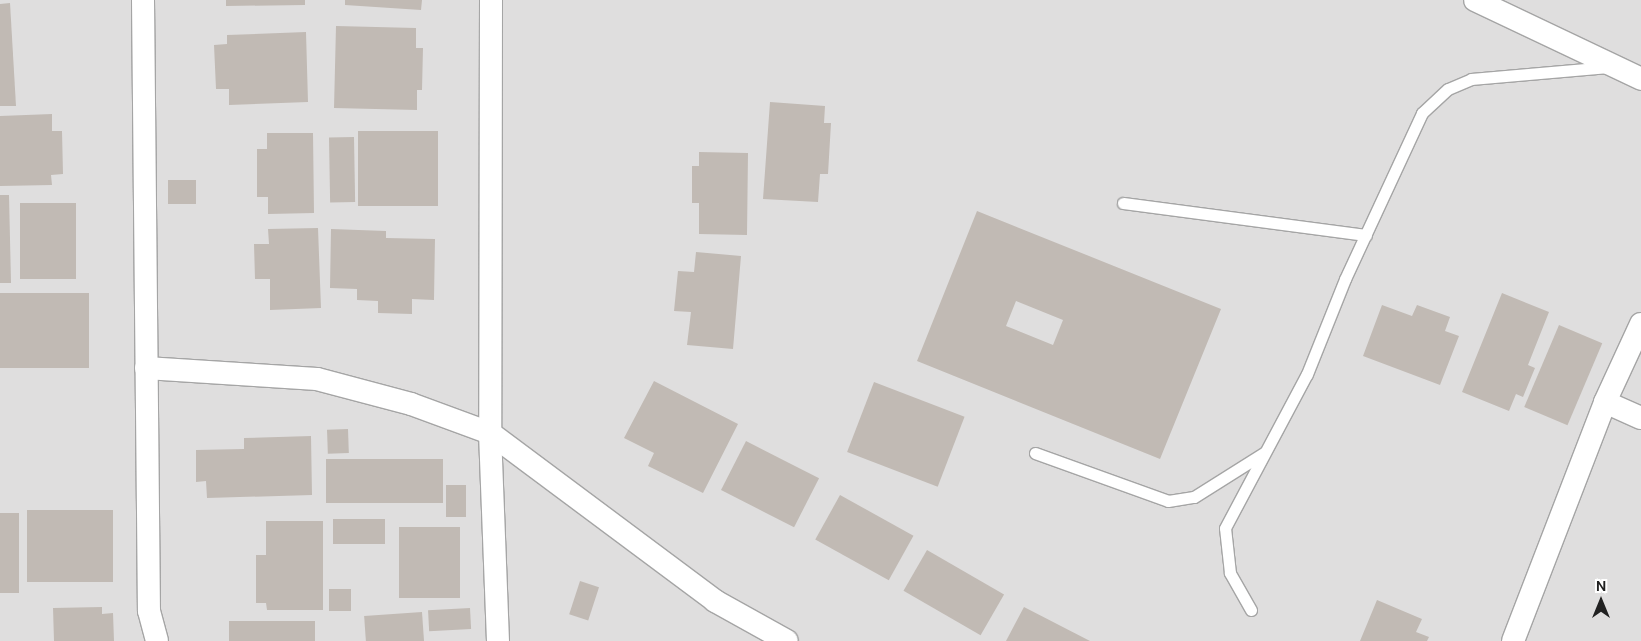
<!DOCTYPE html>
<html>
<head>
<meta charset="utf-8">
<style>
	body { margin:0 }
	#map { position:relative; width:1641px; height:641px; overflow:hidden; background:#f1eee8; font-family:"DM Sans",sans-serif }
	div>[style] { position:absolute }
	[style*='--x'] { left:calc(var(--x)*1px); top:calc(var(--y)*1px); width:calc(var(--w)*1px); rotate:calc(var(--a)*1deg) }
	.residential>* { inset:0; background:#dfdede; transform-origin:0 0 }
	.building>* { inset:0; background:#c1bab4; transform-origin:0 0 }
	.roads { filter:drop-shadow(1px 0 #a5a5a5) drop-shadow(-1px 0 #a5a5a5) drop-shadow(0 1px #a5a5a5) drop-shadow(0 -1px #a5a5a5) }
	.lane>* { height:11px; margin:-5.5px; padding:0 5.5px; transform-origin:5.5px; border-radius:5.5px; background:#fff }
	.street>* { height:22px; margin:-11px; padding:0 11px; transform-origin:11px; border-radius:11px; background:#fff }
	span { translate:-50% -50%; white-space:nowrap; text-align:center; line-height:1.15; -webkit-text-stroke:4px #fff; paint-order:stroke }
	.north { position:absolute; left:1576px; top:576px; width:50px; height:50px; -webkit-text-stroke:4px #fff; paint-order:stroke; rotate:0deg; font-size:14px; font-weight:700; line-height:20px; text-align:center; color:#212121 }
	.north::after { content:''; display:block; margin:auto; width:18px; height:22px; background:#212121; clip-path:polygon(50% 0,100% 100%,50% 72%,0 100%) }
</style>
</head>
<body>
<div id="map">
	<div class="residential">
		<div style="left:0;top:0;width:1641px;height:641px"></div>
	</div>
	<div class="building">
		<div style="clip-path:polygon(226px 0,305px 0,305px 5px,226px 6px)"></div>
		<div style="clip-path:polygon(345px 0,422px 0,421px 10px,345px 5px)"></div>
		<div style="clip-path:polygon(10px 3px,16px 106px,0 106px,0 4px)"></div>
		<div style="clip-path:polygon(336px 26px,416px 28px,416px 48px,423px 48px,422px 90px,417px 90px,417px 110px,334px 108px)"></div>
		<div style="clip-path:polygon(306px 32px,308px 102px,229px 105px,229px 89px,216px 89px,214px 45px,227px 44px,227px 35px)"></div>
		<div style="clip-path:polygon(770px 102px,825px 106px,824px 123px,831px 123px,828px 174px,820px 174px,818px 202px,763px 199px)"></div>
		<div style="clip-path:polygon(52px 114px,52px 131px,62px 131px,63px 174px,51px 175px,52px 185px,0 186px,0 116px)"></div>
		<div style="left:358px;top:131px;width:80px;height:75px"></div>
		<div style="clip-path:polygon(267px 133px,313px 133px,314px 213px,268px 214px,268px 197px,257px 197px,257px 149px,267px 149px)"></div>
		<div style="left:354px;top:137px;width:65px;height:25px;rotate:89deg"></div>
		<div style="clip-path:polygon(699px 152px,748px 153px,747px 235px,699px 234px,699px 203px,692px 203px,692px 166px,699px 166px)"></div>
		<div style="left:168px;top:180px;width:28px;height:24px"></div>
		<div style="clip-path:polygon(0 195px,9px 195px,11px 283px,0 283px)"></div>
		<div style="left:20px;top:203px;width:56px;height:76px"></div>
		<div style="clip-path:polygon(evenodd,977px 211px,1221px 309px,1160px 459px,917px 361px,977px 211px,1016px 301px,1063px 320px,1053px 345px,1006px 326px,1016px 301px)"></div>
		<div style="clip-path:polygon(318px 228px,321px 308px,270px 310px,270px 279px,255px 279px,254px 244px,269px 244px,268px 229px)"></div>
		<div style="clip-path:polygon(331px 229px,386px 231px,386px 238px,435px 239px,434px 300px,412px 299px,412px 314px,378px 313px,378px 301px,357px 300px,357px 289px,330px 288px)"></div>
		<div style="clip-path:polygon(696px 252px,741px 256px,733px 349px,687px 345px,691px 312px,674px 311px,678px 271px,694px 272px)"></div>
		<div style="left:0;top:293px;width:89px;height:75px"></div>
		<div style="clip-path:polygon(1502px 293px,1549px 312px,1528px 365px,1535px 368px,1523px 397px,1516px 394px,1509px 411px,1462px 392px)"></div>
		<div style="clip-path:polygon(1382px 305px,1412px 316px,1417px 305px,1450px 317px,1445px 331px,1459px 336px,1440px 385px,1363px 356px)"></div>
		<div style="left:1559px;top:325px;width:47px;height:89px;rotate:23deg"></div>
		<div style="clip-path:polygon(654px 381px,738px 424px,703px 493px,648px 466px,654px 453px,624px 438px)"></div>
		<div style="left:874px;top:382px;width:97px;height:75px;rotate:21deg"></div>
		<div style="left:348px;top:429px;width:24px;height:21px;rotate:88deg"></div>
		<div style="clip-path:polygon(311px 436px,312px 495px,207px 498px,206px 481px,196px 482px,196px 450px,244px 449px,244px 438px)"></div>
		<div style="left:746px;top:441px;width:82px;height:55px;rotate:27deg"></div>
		<div style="left:443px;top:459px;width:44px;height:117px;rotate:90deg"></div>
		<div style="left:446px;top:485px;width:20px;height:32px"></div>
		<div style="left:840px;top:495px;width:84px;height:51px;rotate:29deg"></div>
		<div style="left:27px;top:510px;width:86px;height:72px"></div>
		<div style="left:0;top:513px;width:19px;height:80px"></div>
		<div style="left:333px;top:519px;width:52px;height:25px"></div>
		<div style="clip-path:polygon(266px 521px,323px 521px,323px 610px,267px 610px,266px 603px,256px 603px,256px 555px,266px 555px)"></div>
		<div style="left:399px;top:527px;width:61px;height:71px"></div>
		<div style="left:927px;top:550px;width:89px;height:47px;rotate:30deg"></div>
		<div style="left:580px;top:581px;width:20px;height:35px;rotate:18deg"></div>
		<div style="left:329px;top:589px;width:22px;height:22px"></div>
		<div style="clip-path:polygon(1377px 600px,1422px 619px,1416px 632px,1429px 637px,1427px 641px,1360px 641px)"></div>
		<div style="clip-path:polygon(102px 607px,102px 614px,113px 613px,114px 641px,54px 641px,53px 608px)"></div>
		<div style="clip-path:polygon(1024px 607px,1090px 641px,1006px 641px)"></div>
		<div style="left:470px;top:608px;width:21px;height:42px;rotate:87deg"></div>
		<div style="left:422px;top:612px;width:29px;height:58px;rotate:86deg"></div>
		<div style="left:229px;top:621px;width:86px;height:20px"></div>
	</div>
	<div class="roads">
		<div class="lane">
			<div style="--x:1123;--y:203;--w:245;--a:7.5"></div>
			<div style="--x:1035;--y:453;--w:141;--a:19.8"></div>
			<div style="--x:1168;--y:501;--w:26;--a:-9"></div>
			<div style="--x:1194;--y:497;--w:83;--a:-32.2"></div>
			<div style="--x:1251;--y:610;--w:43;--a:-119.6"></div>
			<div style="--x:1230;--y:573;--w:45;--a:-96.3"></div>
			<div style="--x:1225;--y:528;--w:174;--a:-62"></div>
			<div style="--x:1307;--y:374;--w:102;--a:-68.2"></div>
			<div style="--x:1345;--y:279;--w:183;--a:-65.1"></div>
			<div style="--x:1422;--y:113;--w:35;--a:-43"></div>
			<div style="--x:1448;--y:89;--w:25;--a:-23"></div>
			<div style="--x:1471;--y:79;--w:138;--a:-5"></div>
		</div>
		<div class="street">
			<div style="--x:143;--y:0;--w:611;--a:89.44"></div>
			<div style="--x:149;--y:611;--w:31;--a:75"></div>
			<div style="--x:491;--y:0;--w:433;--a:90.1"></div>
			<div style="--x:490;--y:433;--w:208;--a:87.8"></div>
			<div style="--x:1475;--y:0;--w:184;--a:25.4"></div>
			<div style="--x:146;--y:368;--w:171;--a:3.7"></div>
			<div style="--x:317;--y:379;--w:97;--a:14.9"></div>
			<div style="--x:411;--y:404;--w:84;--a:20.2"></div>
			<div style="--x:490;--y:433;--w:281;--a:36.7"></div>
			<div style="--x:715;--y:601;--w:82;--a:29.1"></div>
			<div style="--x:1605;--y:402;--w:39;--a:24"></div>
			<div style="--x:1513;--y:641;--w:256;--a:-68.9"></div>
			<div style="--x:1605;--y:402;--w:86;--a:-65.2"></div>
		</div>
	</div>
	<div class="north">N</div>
</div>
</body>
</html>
